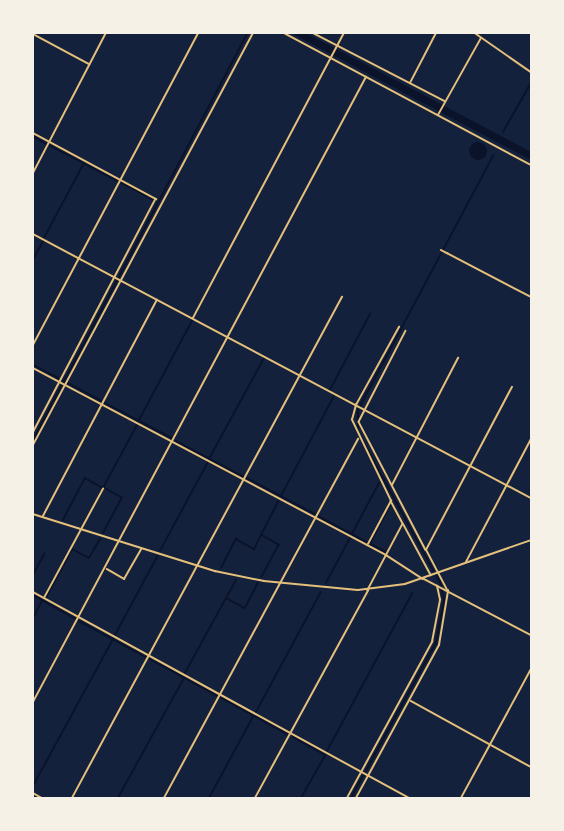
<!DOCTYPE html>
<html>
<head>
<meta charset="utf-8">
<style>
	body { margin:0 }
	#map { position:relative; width:564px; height:831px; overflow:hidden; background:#14213d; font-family:"Work Sans",sans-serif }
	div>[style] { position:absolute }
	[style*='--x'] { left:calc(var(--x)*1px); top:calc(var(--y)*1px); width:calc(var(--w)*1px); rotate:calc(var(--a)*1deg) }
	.water>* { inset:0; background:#0b132b }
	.round { border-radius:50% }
	.stream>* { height:1.5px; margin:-0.75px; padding:0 0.75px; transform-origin:0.75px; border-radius:0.75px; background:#0b132b }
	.minor>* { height:1.5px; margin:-0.75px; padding:0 0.75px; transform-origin:0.75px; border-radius:0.75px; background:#e5c07b }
	.tertiary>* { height:1.5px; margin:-0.75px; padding:0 0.75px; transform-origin:0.75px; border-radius:0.75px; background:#e5c07b }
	span { translate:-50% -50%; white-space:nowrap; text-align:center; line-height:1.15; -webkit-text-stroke:5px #f6f1e7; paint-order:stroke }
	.frame { position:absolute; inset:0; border:34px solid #f6f1e7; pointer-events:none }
</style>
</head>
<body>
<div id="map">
	<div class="water">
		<div style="clip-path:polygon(291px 33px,306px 33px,435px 101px,531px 152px,531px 160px)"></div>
		<div class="round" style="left:469px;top:142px;width:18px;height:18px"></div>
	</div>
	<div class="stream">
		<div style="--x:503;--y:132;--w:56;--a:-60.3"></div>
		<div style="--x:33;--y:136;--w:16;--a:30"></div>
		<div style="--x:49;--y:145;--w:78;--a:27.6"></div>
		<div style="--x:122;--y:183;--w:36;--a:28"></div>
		<div style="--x:44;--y:238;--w:85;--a:-61.9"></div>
		<div style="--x:33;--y:260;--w:21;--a:-62"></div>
		<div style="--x:33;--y:365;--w:29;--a:27"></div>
		<div style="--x:63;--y:380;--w:3;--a:45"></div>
		<div style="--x:68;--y:383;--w:38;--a:28"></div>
		<div style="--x:330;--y:390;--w:86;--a:-62.2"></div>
		<div style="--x:105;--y:403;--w:76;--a:27.6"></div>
		<div style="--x:138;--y:422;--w:115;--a:-61.9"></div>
		<div style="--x:358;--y:430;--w:20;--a:-90"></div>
		<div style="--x:358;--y:410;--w:288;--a:-62"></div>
		<div style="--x:33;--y:440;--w:460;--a:-62.2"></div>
		<div style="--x:176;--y:441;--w:77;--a:27.9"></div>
		<div style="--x:209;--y:459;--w:115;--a:-61.4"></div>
		<div style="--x:247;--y:478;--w:77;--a:27.9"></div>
		<div style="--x:281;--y:496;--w:113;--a:-62.1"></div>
		<div style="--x:318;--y:516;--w:55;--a:28"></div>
		<div style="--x:63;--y:520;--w:47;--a:-62.4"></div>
		<div style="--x:85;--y:478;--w:21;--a:29"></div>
		<div style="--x:103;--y:488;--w:72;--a:-61.6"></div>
		<div style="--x:103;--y:533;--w:40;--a:-62"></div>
		<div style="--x:122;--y:498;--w:21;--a:-151"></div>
		<div style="--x:352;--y:534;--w:58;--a:-62.1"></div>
		<div style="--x:262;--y:535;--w:20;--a:30"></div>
		<div style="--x:279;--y:545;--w:36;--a:118"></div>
		<div style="--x:370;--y:543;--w:44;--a:-61.7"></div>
		<div style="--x:371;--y:544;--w:17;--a:28"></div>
		<div style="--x:160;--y:551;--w:101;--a:-61.7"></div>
		<div style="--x:221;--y:568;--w:33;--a:-63"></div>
		<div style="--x:236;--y:539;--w:21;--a:29"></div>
		<div style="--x:254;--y:549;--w:55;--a:-63"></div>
		<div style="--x:33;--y:575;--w:24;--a:-62"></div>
		<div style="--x:326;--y:583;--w:51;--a:-61.9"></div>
		<div style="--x:33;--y:595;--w:49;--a:29.2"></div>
		<div style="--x:46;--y:598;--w:55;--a:-62"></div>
		<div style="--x:72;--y:549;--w:19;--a:28"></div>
		<div style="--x:89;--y:558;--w:22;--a:-60"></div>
		<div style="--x:226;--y:598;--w:21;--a:28"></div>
		<div style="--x:245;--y:608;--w:28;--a:-63"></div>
		<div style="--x:33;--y:618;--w:19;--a:-62"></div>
		<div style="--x:79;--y:621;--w:76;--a:28.2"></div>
		<div style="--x:115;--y:635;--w:89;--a:-61.7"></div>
		<div style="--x:150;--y:659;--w:77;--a:28.6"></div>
		<div style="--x:185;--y:673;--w:106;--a:-61.3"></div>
		<div style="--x:220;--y:697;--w:77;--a:28.9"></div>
		<div style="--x:256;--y:712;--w:136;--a:-61.6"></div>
		<div style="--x:293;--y:737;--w:35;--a:29"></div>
		<div style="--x:327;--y:751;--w:179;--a:-61.6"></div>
		<div style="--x:33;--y:786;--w:167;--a:-61.4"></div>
		<div style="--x:33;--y:796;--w:4;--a:34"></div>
		<div style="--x:118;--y:798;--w:137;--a:-61.2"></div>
		<div style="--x:209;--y:798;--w:94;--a:-61.5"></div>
		<div style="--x:301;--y:798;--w:51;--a:-60.4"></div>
		<div style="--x:351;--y:798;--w:177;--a:-61.3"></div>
		<div style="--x:436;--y:643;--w:44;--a:-79.5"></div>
		<div style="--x:444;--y:600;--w:17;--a:-103"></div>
		<div style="--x:440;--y:583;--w:163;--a:-118.6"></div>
	</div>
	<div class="minor">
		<div style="--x:284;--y:33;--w:280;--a:28.1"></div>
		<div style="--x:313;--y:33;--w:148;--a:27.3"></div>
		<div style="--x:33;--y:34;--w:64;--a:28.2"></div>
		<div style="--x:410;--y:83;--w:56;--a:-62.5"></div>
		<div style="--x:438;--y:115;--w:88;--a:-60.8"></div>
		<div style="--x:33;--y:133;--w:140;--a:28.2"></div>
		<div style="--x:156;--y:199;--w:264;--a:117.7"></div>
		<div style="--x:33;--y:173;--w:158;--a:-62.5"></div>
		<div style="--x:33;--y:234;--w:564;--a:27.93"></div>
		<div style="--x:441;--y:250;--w:7;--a:27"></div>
		<div style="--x:193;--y:318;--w:323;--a:-62.1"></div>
		<div style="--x:406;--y:331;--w:102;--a:117.3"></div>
		<div style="--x:359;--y:422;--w:144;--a:62.4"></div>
		<div style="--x:33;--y:368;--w:399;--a:27.9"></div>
		<div style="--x:386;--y:555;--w:44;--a:33"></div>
		<div style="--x:33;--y:445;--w:467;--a:-61.9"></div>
		<div style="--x:392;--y:485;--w:143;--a:-62.5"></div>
		<div style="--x:391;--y:501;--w:90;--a:-115.7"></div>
		<div style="--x:352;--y:420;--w:16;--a:-75"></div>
		<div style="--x:356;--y:405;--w:89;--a:-61.1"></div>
		<div style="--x:43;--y:516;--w:244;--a:-62.2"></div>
		<div style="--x:404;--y:525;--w:57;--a:61.6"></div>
		<div style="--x:368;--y:544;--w:49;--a:-61.9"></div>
		<div style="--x:391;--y:501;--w:26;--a:62"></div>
		<div style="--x:403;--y:524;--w:75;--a:117.9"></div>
		<div style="--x:107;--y:569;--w:20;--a:30"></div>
		<div style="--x:124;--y:579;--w:34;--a:-60"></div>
		<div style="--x:447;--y:590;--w:45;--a:-117.7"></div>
		<div style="--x:426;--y:550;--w:184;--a:-62.2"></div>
		<div style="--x:33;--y:592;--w:430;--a:28.7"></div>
		<div style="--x:44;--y:598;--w:124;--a:-61.6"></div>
		<div style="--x:411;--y:701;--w:137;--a:28.8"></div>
		<div style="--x:33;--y:702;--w:708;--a:-61.95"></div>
		<div style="--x:33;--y:793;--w:10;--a:29"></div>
		<div style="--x:72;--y:798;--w:569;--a:-61.68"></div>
		<div style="--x:164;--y:798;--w:408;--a:-61.6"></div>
		<div style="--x:347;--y:798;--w:178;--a:-61.4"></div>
		<div style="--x:432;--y:642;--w:43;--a:-79.2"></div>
		<div style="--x:440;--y:600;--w:14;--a:-102"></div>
		<div style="--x:356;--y:798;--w:174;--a:-61.5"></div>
		<div style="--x:439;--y:645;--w:55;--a:-80.5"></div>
		<div style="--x:461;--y:798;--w:147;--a:-61.5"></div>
	</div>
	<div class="tertiary">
		<div style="--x:475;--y:33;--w:68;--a:34.9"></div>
		<div style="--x:447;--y:253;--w:95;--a:27.6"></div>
		<div style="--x:33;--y:345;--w:353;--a:-62.1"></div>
		<div style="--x:33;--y:514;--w:191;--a:17.4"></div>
		<div style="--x:215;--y:571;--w:50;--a:11.5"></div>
		<div style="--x:264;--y:581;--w:94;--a:5.5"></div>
		<div style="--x:358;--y:590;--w:47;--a:-7.3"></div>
		<div style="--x:405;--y:584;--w:133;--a:-19.2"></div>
		<div style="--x:466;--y:562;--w:139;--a:-62.1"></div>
		<div style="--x:424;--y:579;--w:121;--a:27.6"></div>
		<div style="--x:255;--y:798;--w:236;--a:-61.4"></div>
	</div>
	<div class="frame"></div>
</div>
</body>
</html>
